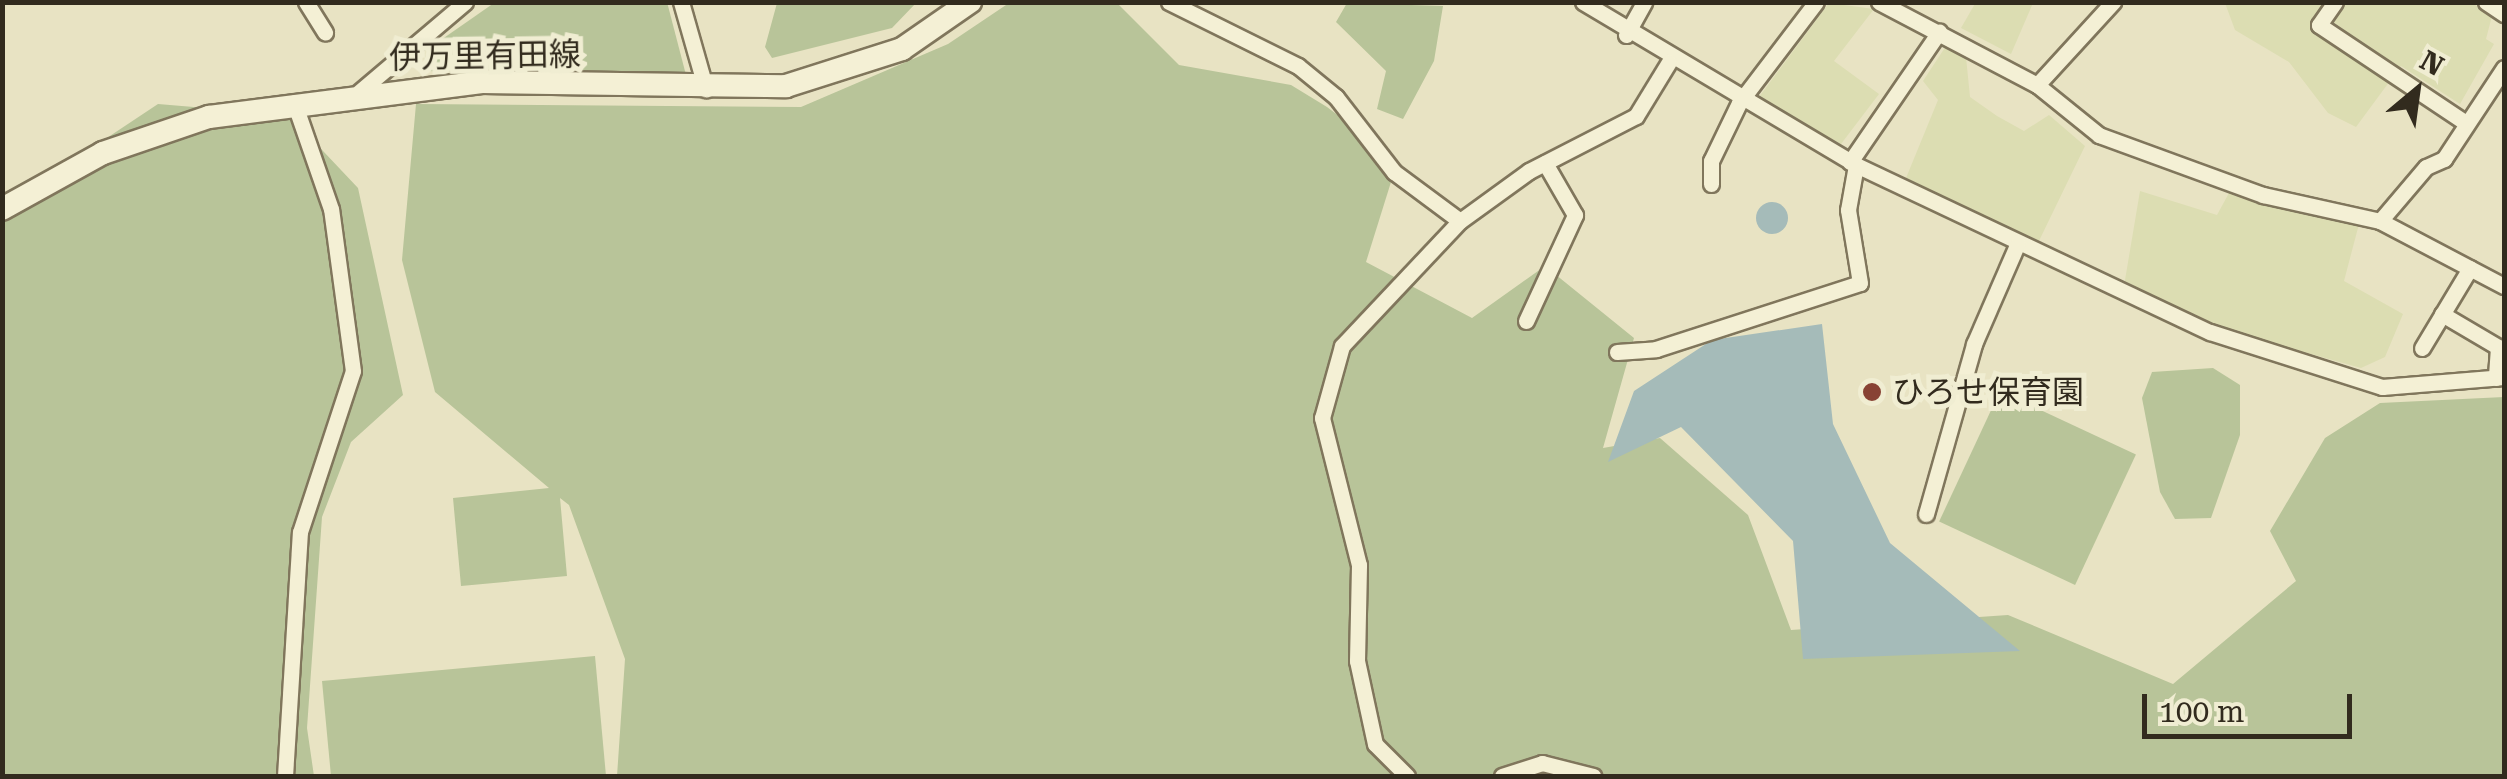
<!DOCTYPE html>
<html>
<head>
<meta charset="utf-8">
<style>
	body { margin:0 }
	#map { position:relative; width:2507px; height:779px; overflow:hidden; background:#e8e3c3; font-family:"Roboto Serif","Noto Sans JP",serif }
	div>[style] { position:absolute }
	[style*='--x'] { left:calc(var(--x)*1px); top:calc(var(--y)*1px); width:calc(var(--w)*1px); rotate:calc(var(--a)*1deg) }
	.farmland>* { inset:0; background:#dcddb2 }
	.green>* { inset:0; background:#b8c499; transform-origin:0 0 }
	.water>* { inset:0; background:#a5bbb9 }
	.round { border-radius:50% }
	.roads { filter:drop-shadow(2px 0 #80765c) drop-shadow(-2px 0 #80765c) drop-shadow(0 2px #80765c) drop-shadow(0 -2px #80765c) }
	.minor>* { height:15px; margin:-7.5px; padding:0 7.5px; transform-origin:7.5px; border-radius:7.5px; background:#f4f0d5 }
	.secondary>* { height:22px; margin:-11px; padding:0 11px; transform-origin:11px; border-radius:11px; background:#f4f0d5 }
	.dots>* { width:28px; height:28px; translate:-50% -50%; box-sizing:border-box; border:5px solid #f0edd2; border-radius:50% }
	span { translate:-50% -50%; white-space:nowrap; text-align:center; line-height:1.15; -webkit-text-stroke:10px #f0edd2; paint-order:stroke }
	.street-label { font-size:32px; color:#322b1e }
	.poi-label { font-size:32px; color:#322b1e }
	.left { translate:0 -50%; text-align:left }
	.frame { position:absolute; inset:0; border:5px solid #322b1e; pointer-events:none }
	.north { position:absolute; left:2367px; top:40px; width:100px; height:100px; -webkit-text-stroke:8px #f0edd2; paint-order:stroke; rotate:29deg; font-size:28px; font-weight:700; line-height:40px; text-align:center; color:#322b1e }
	.north::after { content:''; display:block; margin:auto; width:35px; height:45px; background:#322b1e; clip-path:polygon(50% 0,100% 100%,50% 72%,0 100%) }
	.scale { position:absolute; left:2142px; top:694px; width:210px; height:45px; box-sizing:border-box; border:5px solid #322b1e; border-top:0; padding-left:12px; font-size:30px; line-height:35px; white-space:nowrap; color:#322b1e; -webkit-text-stroke:8px #f0edd2; paint-order:stroke }
</style>
</head>
<body>
<div id="map">
	<div class="farmland">
		<div style="clip-path:polygon(1976px 2px,2033px 3px,2011px 54px,1961px 28px)"></div>
		<div style="clip-path:polygon(1829px 3px,1874px 9px,1834px 61px,1879px 94px,1841px 144px,1756px 101px)"></div>
		<div style="clip-path:polygon(2225px 3px,2472px 3px,2492px 16px,2486px 39px,2494px 44px,2460px 104px,2401px 66px,2356px 127px,2328px 113px,2289px 62px,2235px 30px)"></div>
		<div style="clip-path:polygon(1946px 46px,1966px 57px,1970px 97px,1997px 116px,2024px 131px,2049px 115px,2085px 146px,2037px 245px,1906px 178px,1938px 100px,1923px 81px)"></div>
		<div style="clip-path:polygon(2140px 191px,2217px 215px,2229px 193px,2359px 224px,2344px 281px,2403px 314px,2385px 357px,2361px 368px,2194px 321px,2124px 286px)"></div>
	</div>
	<div class="green">
		<div style="clip-path:polygon(667px 2px,686px 75px,421px 71px,428px 49px,494px 3px)"></div>
		<div style="clip-path:polygon(777px 3px,777px 2px,916px 3px,892px 28px,772px 58px,765px 47px)"></div>
		<div style="clip-path:polygon(1009px 3px,1117px 3px,1179px 65px,1291px 85px,1327px 107px,1368px 138px,1391px 182px,1366px 262px,1472px 318px,1545px 266px,1634px 338px,1603px 448px,1660px 438px,1748px 515px,1791px 630px,2008px 615px,2173px 684px,2296px 581px,2270px 531px,2325px 438px,2380px 403px,2504px 397px,2504px 776px,617px 776px,625px 659px,569px 505px,560px 498px,567px 576px,461px 586px,453px 498px,549px 488px,435px 392px,402px 260px,416px 104px,801px 107px,948px 44px)"></div>
		<div style="clip-path:polygon(1347px 3px,1443px 6px,1434px 61px,1403px 119px,1377px 109px,1386px 71px,1336px 22px)"></div>
		<div style="clip-path:polygon(158px 104px,289px 115px,358px 188px,403px 395px,351px 442px,322px 517px,307px 728px,314px 776px,3px 776px,3px 207px)"></div>
		<div style="clip-path:polygon(2213px 368px,2240px 385px,2240px 435px,2211px 518px,2175px 519px,2160px 492px,2142px 398px,2152px 372px)"></div>
		<div style="left:2000px;top:391px;width:150px;height:144px;rotate:25deg"></div>
		<div style="clip-path:polygon(595px 656px,606px 776px,331px 776px,322px 681px)"></div>
	</div>
	<div class="water">
		<div class="round" style="left:1756px;top:202px;width:32px;height:32px"></div>
		<div style="clip-path:polygon(1822px 324px,1833px 424px,1890px 543px,2020px 651px,1803px 659px,1793px 541px,1681px 427px,1608px 462px,1634px 391px,1712px 340px)"></div>
	</div>
	<div class="roads">
		<div class="minor">
			<div style="--x:306;--y:2;--w:36;--a:58"></div>
			<div style="--x:681;--y:2;--w:91;--a:74.1"></div>
			<div style="--x:1169;--y:2;--w:144;--a:26.4"></div>
			<div style="--x:1298;--y:66;--w:49;--a:39.2"></div>
			<div style="--x:1336;--y:97;--w:95;--a:52.3"></div>
			<div style="--x:1394;--y:172;--w:82;--a:36.6"></div>
			<div style="--x:1583;--y:2;--w:318;--a:30.8"></div>
			<div style="--x:1856;--y:165;--w:391;--a:25.3"></div>
			<div style="--x:2210;--y:332;--w:181;--a:17.7"></div>
			<div style="--x:2382;--y:387;--w:122;--a:-4.7"></div>
			<div style="--x:1879;--y:2;--w:178;--a:27.7"></div>
			<div style="--x:2037;--y:85;--w:80;--a:38.9"></div>
			<div style="--x:2099;--y:135;--w:175;--a:20.1"></div>
			<div style="--x:2263;--y:195;--w:120;--a:12.5"></div>
			<div style="--x:2380;--y:221;--w:140;--a:27.7"></div>
			<div style="--x:2335;--y:2;--w:28;--a:125"></div>
			<div style="--x:2319;--y:25;--w:177;--a:33.7"></div>
			<div style="--x:2486;--y:2;--w:22;--a:34"></div>
			<div style="--x:1626;--y:35;--w:38;--a:-61"></div>
			<div style="--x:2037;--y:85;--w:113;--a:-47.5"></div>
			<div style="--x:359;--y:92;--w:139;--a:-40.3"></div>
			<div style="--x:1850;--y:162;--w:158;--a:-55.6"></div>
			<div style="--x:1711;--y:184;--w:23;--a:-90"></div>
			<div style="--x:1711;--y:161;--w:64;--a:-64.2"></div>
			<div style="--x:1739;--y:103;--w:127;--a:-52.7"></div>
			<div style="--x:2380;--y:221;--w:71;--a:-49.6"></div>
			<div style="--x:2426;--y:167;--w:20;--a:-24"></div>
			<div style="--x:2444;--y:159;--w:109;--a:-56.6"></div>
			<div style="--x:2442;--y:314;--w:65;--a:30.5"></div>
			<div style="--x:2498;--y:347;--w:31;--a:94"></div>
			<div style="--x:1526;--y:321;--w:117;--a:-65.2"></div>
			<div style="--x:1575;--y:215;--w:60;--a:-120"></div>
			<div style="--x:2422;--y:348;--w:93;--a:-59"></div>
			<div style="--x:1617;--y:352;--w:39;--a:-4"></div>
			<div style="--x:1656;--y:349;--w:214;--a:-17.9"></div>
			<div style="--x:1860;--y:283;--w:74;--a:-99.3"></div>
			<div style="--x:1848;--y:210;--w:46;--a:-79.9"></div>
			<div style="--x:1926;--y:514;--w:177;--a:-74.2"></div>
			<div style="--x:1974;--y:344;--w:110;--a:-66.5"></div>
			<div style="--x:285;--y:776;--w:244;--a:-86.5"></div>
			<div style="--x:300;--y:532;--w:169;--a:-71.8"></div>
			<div style="--x:353;--y:371;--w:163;--a:-97.7"></div>
			<div style="--x:331;--y:209;--w:113;--a:-109.1"></div>
			<div style="--x:1407;--y:776;--w:45;--a:-135"></div>
			<div style="--x:1375;--y:744;--w:85;--a:-102.2"></div>
			<div style="--x:1357;--y:661;--w:96;--a:-88.8"></div>
			<div style="--x:1359;--y:565;--w:152;--a:-104.1"></div>
			<div style="--x:1322;--y:418;--w:75;--a:-74.5"></div>
			<div style="--x:1342;--y:346;--w:172;--a:-46.7"></div>
			<div style="--x:1460;--y:221;--w:85;--a:-35.9"></div>
			<div style="--x:1529;--y:171;--w:120;--a:-27.2"></div>
			<div style="--x:1636;--y:116;--w:63;--a:-58.6"></div>
			<div style="--x:1502;--y:776;--w:42;--a:-18"></div>
			<div style="--x:1542;--y:763;--w:53;--a:14.3"></div>
		</div>
		<div class="secondary">
			<div style="--x:2;--y:209;--w:115;--a:-29"></div>
			<div style="--x:103;--y:153;--w:112;--a:-18.8"></div>
			<div style="--x:209;--y:117;--w:275;--a:-7.3"></div>
			<div style="--x:482;--y:82;--w:304;--a:0.8"></div>
			<div style="--x:786;--y:86;--w:122;--a:-17.7"></div>
			<div style="--x:902;--y:49;--w:83;--a:-34.7"></div>
		</div>
	</div>
	<div class="dots">
		<div style="left:1872px;top:392px;background:#884234"></div>
	</div>
	<div class="street-label">
		<span style="left:485px;top:56px;rotate:-1deg">伊万里有田線</span>
	</div>
	<div class="poi-label">
		<span class="left" style="left:1892px;top:392px">ひろせ保育園</span>
	</div>
	<div class="frame"></div>
	<div class="north">N</div>
	<div class="scale">100 m</div>
</div>
</body>
</html>
